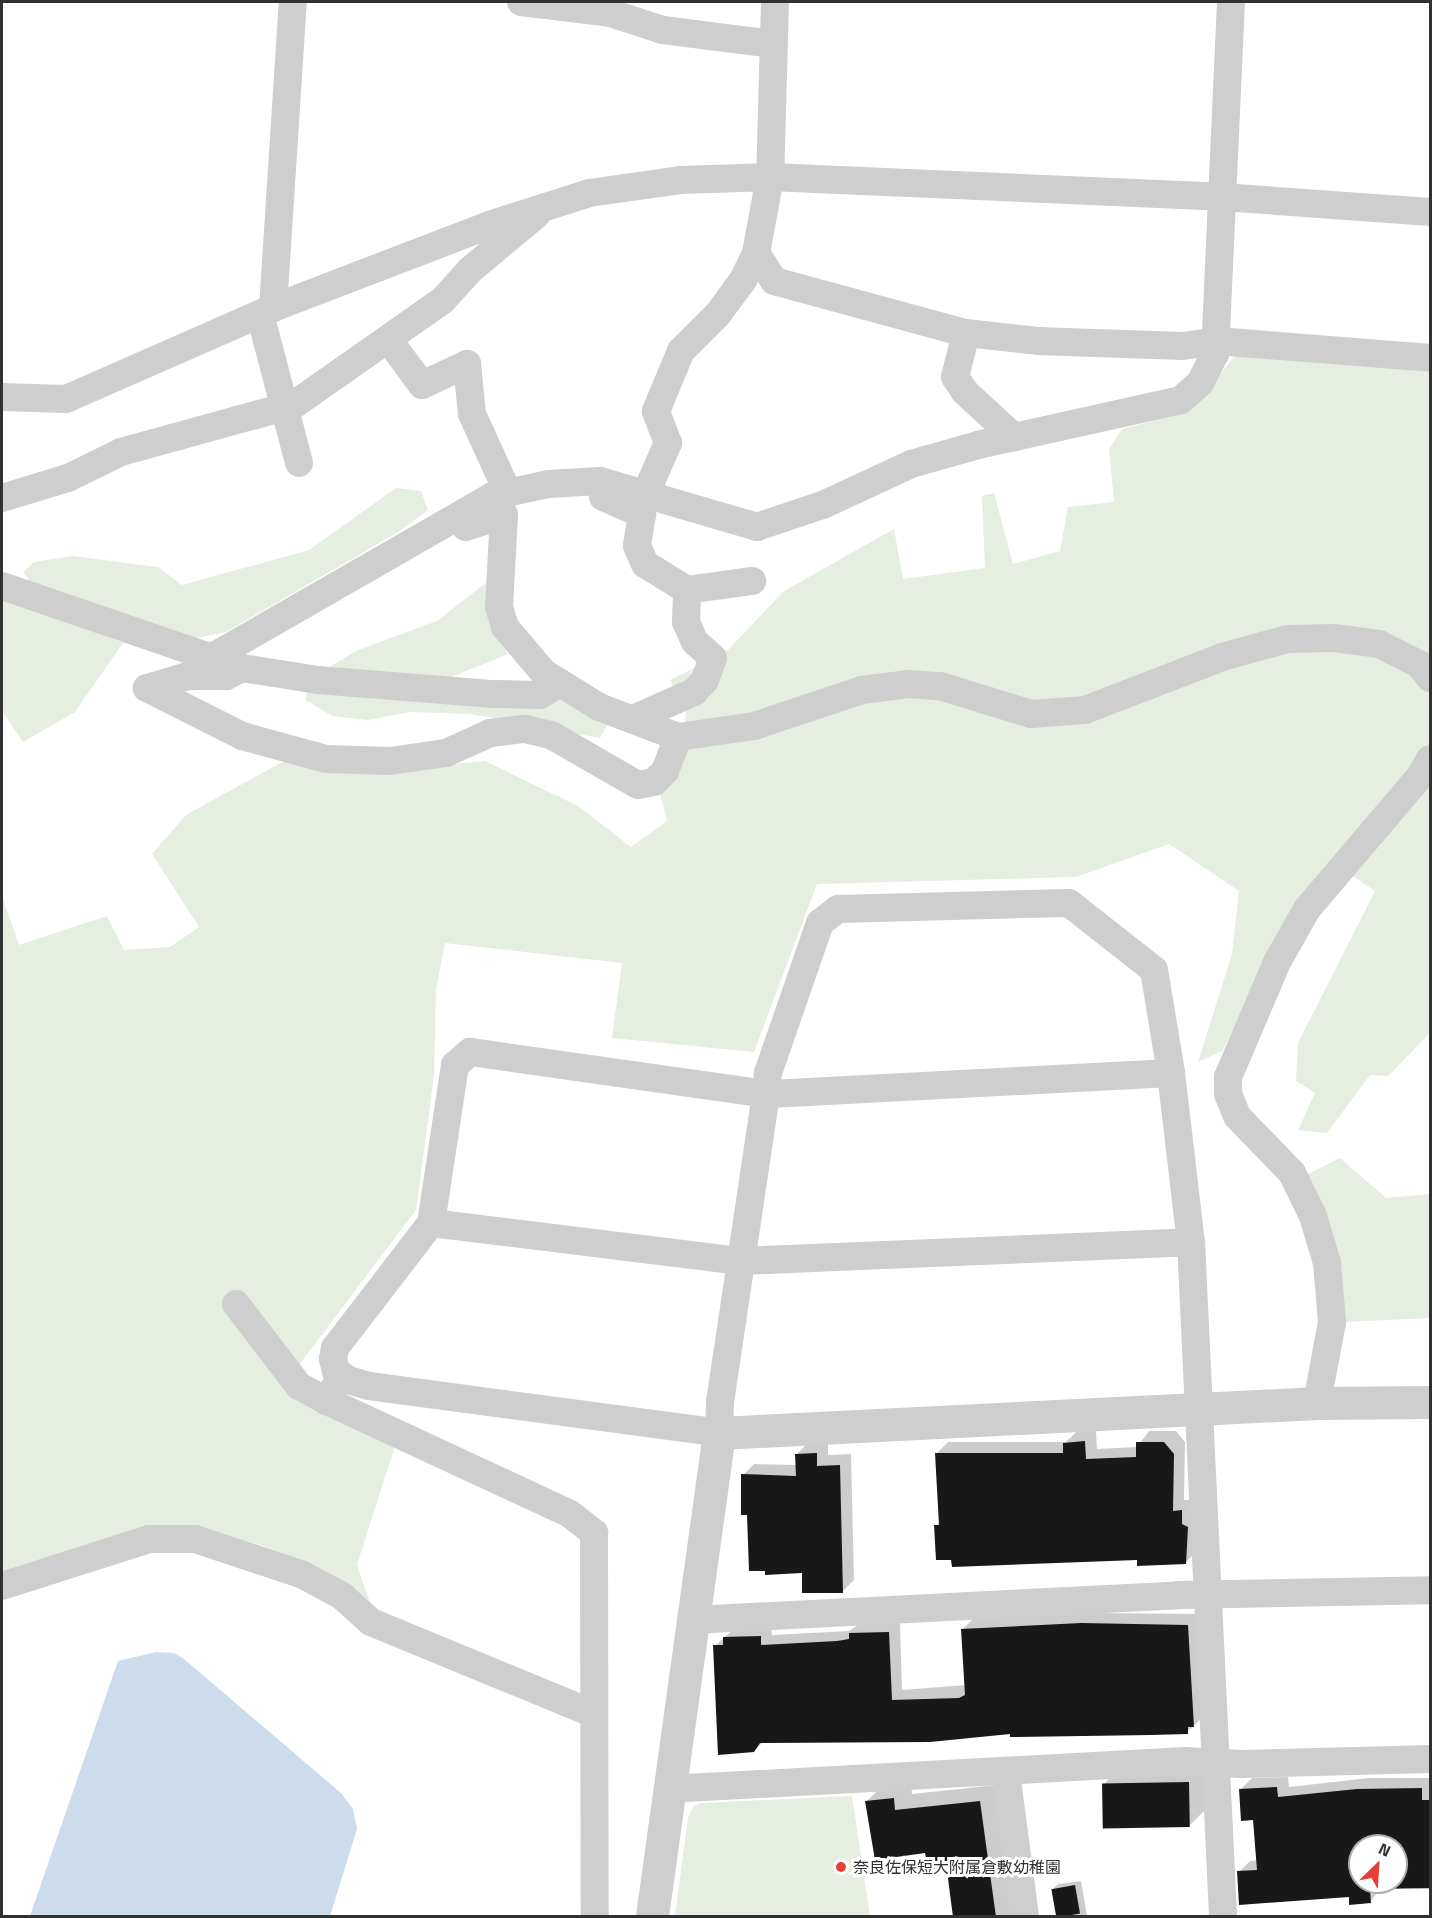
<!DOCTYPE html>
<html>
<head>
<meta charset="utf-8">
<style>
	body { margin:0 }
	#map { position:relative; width:1432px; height:1918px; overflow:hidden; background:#fff; font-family:"Titillium Web","Noto Sans JP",sans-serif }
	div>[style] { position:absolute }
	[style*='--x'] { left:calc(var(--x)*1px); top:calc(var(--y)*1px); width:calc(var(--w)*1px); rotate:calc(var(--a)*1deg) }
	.green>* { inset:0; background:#e5eee0 }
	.water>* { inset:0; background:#ccdced }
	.shadow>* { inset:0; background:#0003 }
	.building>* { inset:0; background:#181818; transform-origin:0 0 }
	.minor>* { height:28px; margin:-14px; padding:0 14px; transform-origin:14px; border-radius:14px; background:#cecece }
	.tertiary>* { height:33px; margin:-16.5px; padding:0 16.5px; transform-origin:16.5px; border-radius:16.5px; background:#cecece }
	.dots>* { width:16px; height:16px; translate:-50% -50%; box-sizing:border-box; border:3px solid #fff; border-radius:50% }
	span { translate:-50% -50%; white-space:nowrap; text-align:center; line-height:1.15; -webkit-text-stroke:6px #fff; paint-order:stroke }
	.poi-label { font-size:16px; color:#313131 }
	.left { translate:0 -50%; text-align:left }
	.frame { position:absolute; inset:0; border:3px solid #313131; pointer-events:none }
	.north { position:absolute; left:1348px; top:1834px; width:60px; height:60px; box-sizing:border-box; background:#fff; border:2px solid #adadad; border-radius:50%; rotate:25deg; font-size:16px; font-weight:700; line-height:24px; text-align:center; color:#313131 }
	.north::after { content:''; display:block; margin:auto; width:21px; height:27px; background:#e44037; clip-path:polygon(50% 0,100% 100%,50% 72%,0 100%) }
</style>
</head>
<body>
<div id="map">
	<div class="green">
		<div style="clip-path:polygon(1236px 354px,1430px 370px,1430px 1033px,1388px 1076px,1370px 1075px,1327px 1133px,1298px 1130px,1315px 1093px,1296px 1081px,1298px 1043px,1375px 891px,1335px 864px,1274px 951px,1222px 1051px,1198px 1062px,1232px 954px,1239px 891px,1169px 844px,1076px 877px,817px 884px,754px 1052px,612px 1038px,622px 963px,445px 943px,436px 990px,434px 1075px,416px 1210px,296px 1369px,395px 1446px,357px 1565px,370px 1603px,324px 1574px,261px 1545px,193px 1528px,2px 1576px,2px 896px,19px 945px,107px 916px,124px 950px,170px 947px,199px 927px,152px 854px,186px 815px,286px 760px,393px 770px,485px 761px,578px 806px,631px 847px,667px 821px,660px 793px,683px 743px,686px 711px,670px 680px,726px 652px,784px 591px,894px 529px,903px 579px,985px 568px,982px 496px,994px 493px,1013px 564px,1060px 551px,1068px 507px,1114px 502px,1109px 449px,1122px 429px,1191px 411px)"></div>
		<div style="clip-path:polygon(396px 488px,421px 491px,428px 510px,400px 531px,226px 632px,188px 640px,32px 584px,23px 572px,34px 562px,72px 556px,158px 567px,182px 585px,309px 550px)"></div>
		<div style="clip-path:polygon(487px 582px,491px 627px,508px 654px,449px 678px,329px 667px,358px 650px,437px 621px)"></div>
		<div style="clip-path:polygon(9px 597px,123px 643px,75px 712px,23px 742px,2px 711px,2px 602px)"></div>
		<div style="clip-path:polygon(307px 689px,559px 699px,608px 724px,600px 738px,471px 714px,410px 712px,368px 720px,332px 716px,306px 700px)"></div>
		<div style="clip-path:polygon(1340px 1158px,1386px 1198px,1430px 1194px,1430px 1318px,1344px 1322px,1302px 1177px)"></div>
		<div style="clip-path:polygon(852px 1796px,870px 1916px,675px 1916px,688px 1818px,693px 1807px,701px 1803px)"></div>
	</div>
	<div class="water">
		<div style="clip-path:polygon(156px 1652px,174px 1653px,184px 1659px,341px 1793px,353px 1809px,357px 1829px,330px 1916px,30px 1916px,118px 1661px)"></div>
	</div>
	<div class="shadow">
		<div style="clip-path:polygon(1096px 1430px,1097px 1449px,1137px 1447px,1149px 1431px,1176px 1431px,1185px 1442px,1184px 1500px,1192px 1500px,1197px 1551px,1185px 1563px,1138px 1558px,953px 1558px,936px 1526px,940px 1522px,937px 1453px,948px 1442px,1066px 1442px,1076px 1432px)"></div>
		<div style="clip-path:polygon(828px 1442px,828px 1455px,851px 1454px,854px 1580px,843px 1591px,803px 1572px,766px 1569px,749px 1513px,743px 1475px,754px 1464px,797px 1465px,796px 1455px,808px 1443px)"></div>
		<div style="clip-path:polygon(1093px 1613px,1199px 1614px,1205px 1715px,1187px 1732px,1012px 1733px,763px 1742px,754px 1751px,715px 1646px,736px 1627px,771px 1626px,772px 1635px,849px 1631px,861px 1623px,900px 1621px,902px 1690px,966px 1685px,962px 1630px,973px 1619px)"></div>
		<div style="clip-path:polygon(1206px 1765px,1207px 1808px,1190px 1825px,1104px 1784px,1121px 1766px)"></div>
		<div style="clip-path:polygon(evenodd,1288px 1777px,1289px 1787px,1369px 1778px,1430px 1778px,1430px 1889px,1381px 1888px,1370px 1902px,1239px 1872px,1250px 1861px,1258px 1860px,1254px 1819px,1240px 1790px,1252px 1778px,1288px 1777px,1360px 1846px,1396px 1846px,1396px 1882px,1360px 1882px,1360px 1846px)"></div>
		<div style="clip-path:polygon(911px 1782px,912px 1794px,997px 1785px,1015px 1916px,955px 1916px,948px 1869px,867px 1801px,884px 1784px)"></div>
		<div style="clip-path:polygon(1081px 1881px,1087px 1916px,1057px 1916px,1053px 1889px,1058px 1884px)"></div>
	</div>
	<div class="building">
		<div style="clip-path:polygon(1085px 1441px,1086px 1459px,1136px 1457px,1136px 1442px,1164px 1442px,1174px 1454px,1173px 1511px,1182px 1510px,1182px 1524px,1188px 1527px,1186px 1564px,1137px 1566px,1137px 1560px,952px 1567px,951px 1560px,936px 1560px,934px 1525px,939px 1525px,935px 1453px,1063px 1453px,1063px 1443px)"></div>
		<div style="clip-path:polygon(817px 1453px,817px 1466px,840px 1465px,843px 1593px,802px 1593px,802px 1573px,765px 1575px,765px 1571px,749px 1571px,747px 1515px,741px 1515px,741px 1474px,796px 1476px,795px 1454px)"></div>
		<div style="clip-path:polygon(1081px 1623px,1188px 1625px,1194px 1727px,1188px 1727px,1188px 1734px,1151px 1735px,1010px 1737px,1010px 1734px,930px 1742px,760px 1743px,754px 1752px,718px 1755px,713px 1645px,723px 1645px,723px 1637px,761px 1636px,761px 1645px,837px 1641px,849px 1639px,849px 1633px,889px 1632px,892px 1700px,959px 1698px,965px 1695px,961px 1629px)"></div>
		<div style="left:1189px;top:1782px;width:45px;height:87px;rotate:89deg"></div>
		<div style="clip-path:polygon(evenodd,1277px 1787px,1278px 1797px,1357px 1789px,1422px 1788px,1422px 1800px,1431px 1800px,1431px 1888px,1370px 1889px,1371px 1903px,1349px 1905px,1349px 1897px,1239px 1905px,1237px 1871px,1257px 1870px,1253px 1820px,1241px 1821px,1239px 1789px,1277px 1787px,1360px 1846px,1396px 1846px,1396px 1882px,1360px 1882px,1360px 1846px)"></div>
		<div style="clip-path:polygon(894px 1798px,895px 1810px,980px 1801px,996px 1917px,953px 1917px,947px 1871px,929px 1873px,925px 1853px,875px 1860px,865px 1801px)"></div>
		<div style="left:1075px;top:1885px;width:29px;height:24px;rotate:80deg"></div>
	</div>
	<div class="minor">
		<div style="--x:521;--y:2;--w:90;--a:7"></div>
		<div style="--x:610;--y:13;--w:56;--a:17.8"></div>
		<div style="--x:663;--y:30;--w:111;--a:7.3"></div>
		<div style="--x:775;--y:2;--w:175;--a:91.6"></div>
		<div style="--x:770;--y:177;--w:77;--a:100.4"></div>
		<div style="--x:756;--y:253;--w:33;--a:57"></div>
		<div style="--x:774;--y:281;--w:199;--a:15.2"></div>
		<div style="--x:966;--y:333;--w:72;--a:6.3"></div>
		<div style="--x:1038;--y:341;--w:144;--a:2"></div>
		<div style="--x:1182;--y:346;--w:34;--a:-8"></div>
		<div style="--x:1216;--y:341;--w:215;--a:4.5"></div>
		<div style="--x:273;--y:308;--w:307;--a:-86.3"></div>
		<div style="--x:260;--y:314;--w:154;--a:75.3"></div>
		<div style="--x:966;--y:333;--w:45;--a:104"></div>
		<div style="--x:955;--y:377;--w:18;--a:56"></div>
		<div style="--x:965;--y:392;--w:67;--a:42.6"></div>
		<div style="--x:388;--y:339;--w:57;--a:53.5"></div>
		<div style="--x:422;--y:385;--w:50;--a:-25"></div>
		<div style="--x:467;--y:364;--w:50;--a:84.3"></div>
		<div style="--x:472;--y:414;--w:87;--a:65.5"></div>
		<div style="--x:2;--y:397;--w:64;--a:1.8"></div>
		<div style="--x:66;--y:399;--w:226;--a:-23.7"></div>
		<div style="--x:273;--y:308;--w:231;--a:-21"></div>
		<div style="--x:489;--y:225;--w:105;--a:-17.7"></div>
		<div style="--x:589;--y:193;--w:92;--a:-8.1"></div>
		<div style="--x:680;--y:180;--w:90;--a:-1.9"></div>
		<div style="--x:770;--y:177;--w:452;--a:2.5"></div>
		<div style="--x:1222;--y:197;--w:209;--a:4.1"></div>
		<div style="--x:646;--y:493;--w:55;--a:-66.3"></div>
		<div style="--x:668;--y:443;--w:34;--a:-111"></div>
		<div style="--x:656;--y:411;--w:65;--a:-67.4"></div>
		<div style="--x:681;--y:351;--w:52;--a:-45"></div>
		<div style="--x:718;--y:314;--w:42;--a:-53.7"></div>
		<div style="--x:743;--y:280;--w:30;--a:-64"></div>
		<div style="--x:603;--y:497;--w:43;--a:23.6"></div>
		<div style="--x:642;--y:514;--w:32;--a:99"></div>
		<div style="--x:637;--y:546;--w:20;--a:66"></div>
		<div style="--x:645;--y:564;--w:49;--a:31.8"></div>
		<div style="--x:687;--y:590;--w:66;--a:-7.9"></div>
		<div style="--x:2;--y:498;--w:69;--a:-16.9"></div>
		<div style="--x:68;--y:478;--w:59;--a:-26.1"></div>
		<div style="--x:121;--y:452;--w:180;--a:-15.4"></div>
		<div style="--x:295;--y:404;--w:181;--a:-35.1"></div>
		<div style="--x:443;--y:300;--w:40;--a:-48"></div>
		<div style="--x:470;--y:270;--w:86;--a:-39.8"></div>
		<div style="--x:459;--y:521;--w:9;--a:41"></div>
		<div style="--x:466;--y:527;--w:40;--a:-18"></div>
		<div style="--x:504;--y:515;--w:92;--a:93.1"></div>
		<div style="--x:499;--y:607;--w:21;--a:73"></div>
		<div style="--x:505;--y:627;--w:60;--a:49.7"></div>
		<div style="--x:544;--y:673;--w:65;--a:31.7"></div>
		<div style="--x:599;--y:707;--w:85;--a:20.8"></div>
		<div style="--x:678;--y:737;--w:77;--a:-8.2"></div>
		<div style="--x:754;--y:726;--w:114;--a:-18.4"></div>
		<div style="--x:862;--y:690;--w:46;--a:-7.4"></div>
		<div style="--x:908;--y:684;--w:32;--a:4"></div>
		<div style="--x:940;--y:686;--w:95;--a:17.1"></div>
		<div style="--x:1031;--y:714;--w:54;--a:-4.2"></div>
		<div style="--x:1085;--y:710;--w:147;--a:-21.1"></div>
		<div style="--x:1222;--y:657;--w:68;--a:-15.3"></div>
		<div style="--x:1288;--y:639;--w:46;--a:-1.2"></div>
		<div style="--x:1334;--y:638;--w:45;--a:7.6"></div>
		<div style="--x:1379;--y:644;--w:45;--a:26.6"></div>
		<div style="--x:1419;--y:664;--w:18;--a:52"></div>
		<div style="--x:2;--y:586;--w:254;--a:18.9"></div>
		<div style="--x:242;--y:668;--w:77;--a:9"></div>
		<div style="--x:318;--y:680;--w:176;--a:4.6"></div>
		<div style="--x:493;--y:694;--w:47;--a:1.2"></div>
		<div style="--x:540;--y:695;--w:23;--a:-31"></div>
		<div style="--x:211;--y:658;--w:325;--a:-29.9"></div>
		<div style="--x:493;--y:496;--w:56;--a:-12.3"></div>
		<div style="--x:548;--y:484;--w:52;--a:-3.3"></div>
		<div style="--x:600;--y:481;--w:164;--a:16.3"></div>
		<div style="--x:757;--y:527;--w:72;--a:-18.7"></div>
		<div style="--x:825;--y:504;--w:95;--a:-24.9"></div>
		<div style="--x:911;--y:464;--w:70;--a:-15.8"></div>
		<div style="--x:978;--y:445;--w:208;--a:-12.5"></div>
		<div style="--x:1181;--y:400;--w:25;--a:-42"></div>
		<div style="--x:1200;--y:383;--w:33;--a:-63"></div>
		<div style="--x:1215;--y:354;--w:352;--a:-87.4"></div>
		<div style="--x:242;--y:668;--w:18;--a:153"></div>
		<div style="--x:226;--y:676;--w:38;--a:180"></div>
		<div style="--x:188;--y:676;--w:43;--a:163.7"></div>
		<div style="--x:147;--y:688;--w:106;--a:26.8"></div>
		<div style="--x:242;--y:736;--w:87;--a:15.3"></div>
		<div style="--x:326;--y:759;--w:64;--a:1.8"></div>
		<div style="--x:390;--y:761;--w:57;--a:-8.1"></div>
		<div style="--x:446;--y:753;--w:48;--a:-24.4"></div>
		<div style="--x:490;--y:733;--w:35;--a:-7"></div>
		<div style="--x:525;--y:729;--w:27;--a:13"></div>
		<div style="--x:551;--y:735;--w:100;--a:29.9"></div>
		<div style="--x:638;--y:785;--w:16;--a:-11"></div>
		<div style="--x:654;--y:782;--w:16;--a:-45"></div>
		<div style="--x:665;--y:771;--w:36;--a:-69"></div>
		<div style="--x:633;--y:719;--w:67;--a:-23.9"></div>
		<div style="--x:694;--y:692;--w:16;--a:-47"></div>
		<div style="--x:705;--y:680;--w:23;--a:-70"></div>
		<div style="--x:713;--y:658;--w:24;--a:-138"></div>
		<div style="--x:695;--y:642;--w:22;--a:-114"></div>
		<div style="--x:686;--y:622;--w:32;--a:-88"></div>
		<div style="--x:1171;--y:1073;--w:406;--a:177"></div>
		<div style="--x:766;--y:1094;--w:299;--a:-171.9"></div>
		<div style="--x:470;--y:1052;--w:20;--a:139"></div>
		<div style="--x:455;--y:1065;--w:160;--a:98.6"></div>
		<div style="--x:431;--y:1223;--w:158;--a:127.5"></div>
		<div style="--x:335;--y:1348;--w:11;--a:100"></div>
		<div style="--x:333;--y:1359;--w:12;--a:76"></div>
		<div style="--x:336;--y:1371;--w:15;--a:37"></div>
		<div style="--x:348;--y:1380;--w:22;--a:16"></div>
		<div style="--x:369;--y:1386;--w:353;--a:7.6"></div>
		<div style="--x:719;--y:1433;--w:31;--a:-88"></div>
		<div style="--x:720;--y:1402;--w:311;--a:-81.5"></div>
		<div style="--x:766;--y:1094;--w:21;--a:-85"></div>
		<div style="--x:768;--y:1073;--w:159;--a:-70.9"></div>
		<div style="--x:820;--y:923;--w:23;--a:-38"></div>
		<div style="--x:838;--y:909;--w:231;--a:-1.5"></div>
		<div style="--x:1069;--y:903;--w:108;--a:38.2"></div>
		<div style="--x:1154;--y:970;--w:104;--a:80.6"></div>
		<div style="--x:1171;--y:1073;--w:170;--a:83.3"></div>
		<div style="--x:1191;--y:1242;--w:675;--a:87.28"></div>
		<div style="--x:431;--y:1223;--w:312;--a:7"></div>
		<div style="--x:741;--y:1261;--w:450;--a:-2.4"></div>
		<div style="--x:236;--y:1304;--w:103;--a:52.5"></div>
		<div style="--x:299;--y:1386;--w:32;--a:28"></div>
		<div style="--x:341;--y:1375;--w:30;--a:118"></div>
		<div style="--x:327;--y:1401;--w:268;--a:24.9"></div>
		<div style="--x:570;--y:1514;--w:31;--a:38"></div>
		<div style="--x:594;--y:1533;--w:383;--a:89.9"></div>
		<div style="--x:1317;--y:1403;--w:82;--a:-79.5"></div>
		<div style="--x:1332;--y:1322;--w:59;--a:-94.8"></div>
		<div style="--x:1327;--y:1263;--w:49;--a:-106.6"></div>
		<div style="--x:1313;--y:1216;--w:48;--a:-116"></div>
		<div style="--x:1292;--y:1173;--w:79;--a:-134"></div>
		<div style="--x:1237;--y:1116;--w:24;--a:-112"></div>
		<div style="--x:1228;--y:1094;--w:17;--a:-90"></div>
		<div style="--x:1228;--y:1077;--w:125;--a:-66.9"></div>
		<div style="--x:1277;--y:962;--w:61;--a:-60.5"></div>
		<div style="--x:1307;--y:909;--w:176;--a:-49.6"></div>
		<div style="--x:1421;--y:775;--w:18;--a:-61"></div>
		<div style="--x:2;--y:1586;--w:154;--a:-17.7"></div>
		<div style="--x:149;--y:1539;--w:46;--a:0"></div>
		<div style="--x:195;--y:1539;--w:112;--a:18.3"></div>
		<div style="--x:301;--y:1574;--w:47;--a:28.2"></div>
		<div style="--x:342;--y:1596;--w:39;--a:42"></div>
		<div style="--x:371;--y:1622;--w:241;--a:22.4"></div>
		<div style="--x:692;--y:1620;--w:487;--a:-2.9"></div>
		<div style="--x:1178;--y:1595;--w:252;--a:-1.1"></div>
		<div style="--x:1006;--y:1772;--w:145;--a:82.5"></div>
		<div style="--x:668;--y:1789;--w:518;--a:-3.1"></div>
		<div style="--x:1185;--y:1761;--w:57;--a:3"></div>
		<div style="--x:1242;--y:1764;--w:188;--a:-1.5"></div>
	</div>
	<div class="tertiary">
		<div style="--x:652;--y:1916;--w:488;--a:-82.1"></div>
		<div style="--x:719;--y:1433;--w:599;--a:-2.87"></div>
		<div style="--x:1317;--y:1403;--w:113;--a:-0.5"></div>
	</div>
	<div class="dots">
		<div style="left:841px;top:1867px;background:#e44037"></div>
	</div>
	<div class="poi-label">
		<span class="left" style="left:853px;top:1867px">奈良佐保短大附属倉敷幼稚園</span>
	</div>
	<div class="frame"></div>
	<div class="north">N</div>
</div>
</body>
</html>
